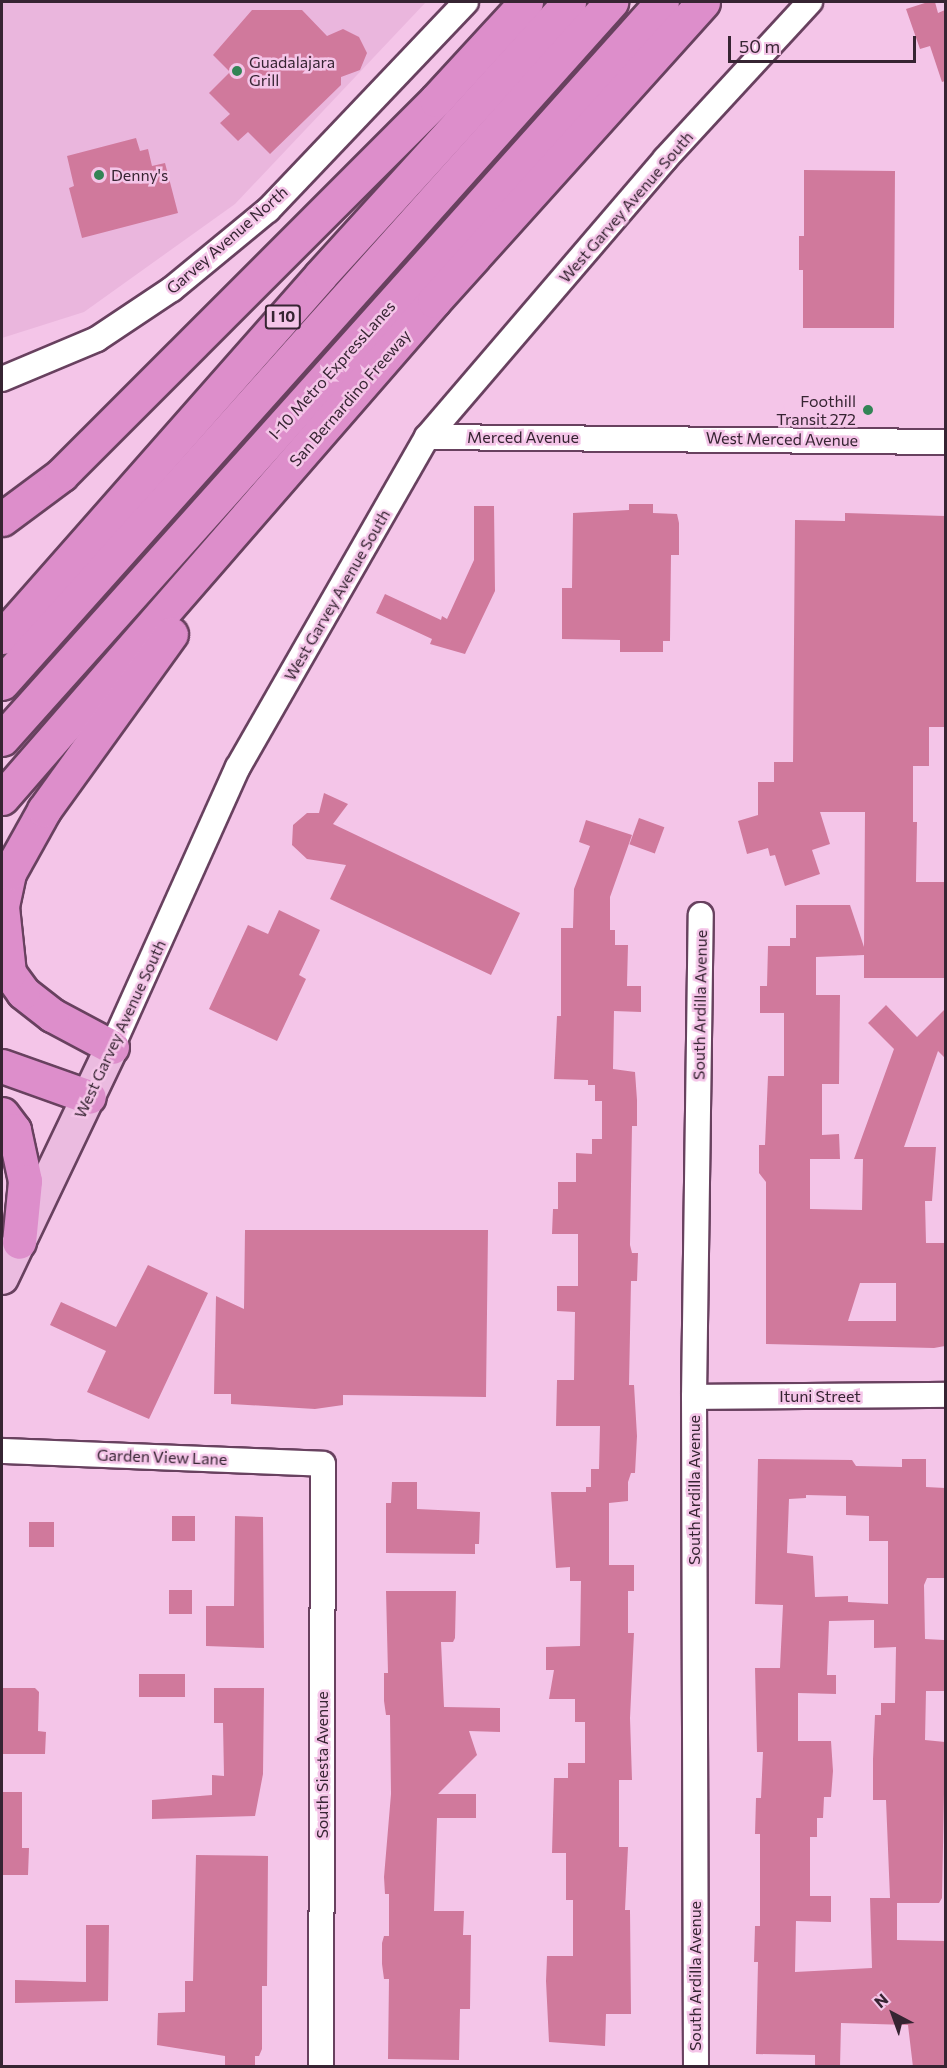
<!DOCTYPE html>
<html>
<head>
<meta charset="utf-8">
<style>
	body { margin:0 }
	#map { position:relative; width:947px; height:2068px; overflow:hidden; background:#f4c5e8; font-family:Commissioner,sans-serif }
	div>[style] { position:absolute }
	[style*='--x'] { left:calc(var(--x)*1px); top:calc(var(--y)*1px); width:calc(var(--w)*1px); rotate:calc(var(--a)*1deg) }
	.built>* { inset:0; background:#eab6dd }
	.building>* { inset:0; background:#d0799c; transform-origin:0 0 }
	.roads { filter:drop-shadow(2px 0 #68415f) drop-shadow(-2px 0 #68415f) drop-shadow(0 2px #68415f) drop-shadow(0 -2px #68415f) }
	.minor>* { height:24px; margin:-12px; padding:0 12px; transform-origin:12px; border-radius:12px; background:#fff }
	.major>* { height:32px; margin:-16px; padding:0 16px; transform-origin:16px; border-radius:16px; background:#ebbbe0 }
	.highway>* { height:33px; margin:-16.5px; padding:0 16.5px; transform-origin:16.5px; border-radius:16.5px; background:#dd8ecb }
	.dots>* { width:16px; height:16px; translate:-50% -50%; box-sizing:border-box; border:3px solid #f4c5e8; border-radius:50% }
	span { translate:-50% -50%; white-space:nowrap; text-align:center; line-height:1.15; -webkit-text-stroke:5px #f4c5e8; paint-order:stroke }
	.shield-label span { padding:2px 4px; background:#f4c5e8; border:2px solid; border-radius:4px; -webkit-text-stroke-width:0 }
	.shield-label { font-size:15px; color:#362432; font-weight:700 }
	.poi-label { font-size:16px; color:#362432 }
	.left { translate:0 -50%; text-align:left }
	.right { translate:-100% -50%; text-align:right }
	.street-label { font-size:16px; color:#362432 }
	.frame { position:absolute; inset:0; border:3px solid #362432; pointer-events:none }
	.north { position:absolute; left:863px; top:1984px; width:60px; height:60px; -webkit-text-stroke:4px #f4c5e8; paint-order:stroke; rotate:319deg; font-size:16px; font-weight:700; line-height:24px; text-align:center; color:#362432 }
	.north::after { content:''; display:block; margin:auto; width:21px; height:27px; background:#362432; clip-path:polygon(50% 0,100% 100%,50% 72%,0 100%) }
	.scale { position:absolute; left:728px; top:36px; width:188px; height:27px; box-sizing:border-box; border:3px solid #362432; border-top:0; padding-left:8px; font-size:18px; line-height:21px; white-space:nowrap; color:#362432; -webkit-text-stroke:4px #f4c5e8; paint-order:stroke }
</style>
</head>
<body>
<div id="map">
	<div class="built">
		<div style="clip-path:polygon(2px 2px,426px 2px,235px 204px,84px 312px,2px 338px)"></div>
	</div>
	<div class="building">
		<div style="clip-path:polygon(928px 2px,935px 2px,938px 13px,945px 10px,945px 81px,942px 82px,930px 46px,920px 49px,906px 9px)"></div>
		<div style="clip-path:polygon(252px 10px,302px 10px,327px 36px,343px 29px,359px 37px,367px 53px,360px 70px,341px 77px,341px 85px,270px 154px,248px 132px,238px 141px,220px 123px,230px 114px,209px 93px,230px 72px,213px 55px)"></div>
		<div style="clip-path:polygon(136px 138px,140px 151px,148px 149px,152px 166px,165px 163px,178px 213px,82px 238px,69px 188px,74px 186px,67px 156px)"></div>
		<div style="clip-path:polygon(804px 170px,895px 171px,894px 328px,803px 328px,803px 270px,799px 270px,799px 236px,804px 236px)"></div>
		<div style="clip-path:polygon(629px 504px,653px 504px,653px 513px,677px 514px,679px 523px,679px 555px,671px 555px,670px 641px,663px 641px,663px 652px,620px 652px,620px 640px,562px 639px,562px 588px,572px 588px,573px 513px,629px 510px)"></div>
		<div style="clip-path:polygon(474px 506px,494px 506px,495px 591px,465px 654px,430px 644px,432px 639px,376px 613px,385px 594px,441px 620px,442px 616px,447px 619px,474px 560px)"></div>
		<div style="clip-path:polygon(evenodd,845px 513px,945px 516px,945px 727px,929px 727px,929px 766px,913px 766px,913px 822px,917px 822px,916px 882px,945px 882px,945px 978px,864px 978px,864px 955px,816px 957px,816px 995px,840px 995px,839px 1084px,822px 1084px,822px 1135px,839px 1134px,840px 1159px,810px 1159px,810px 1209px,862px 1210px,863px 1159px,854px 1159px,894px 1049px,868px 1023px,886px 1005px,917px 1037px,945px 1009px,945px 1058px,938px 1051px,904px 1147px,936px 1147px,932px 1201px,925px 1201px,926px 1243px,945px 1243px,945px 1346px,934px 1348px,766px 1344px,766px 1182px,759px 1173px,759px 1145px,765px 1145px,768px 1076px,784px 1076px,784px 1013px,760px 1013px,760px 986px,767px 986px,768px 946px,790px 946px,790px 938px,796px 938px,796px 905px,850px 905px,864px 947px,865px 812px,820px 812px,830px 844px,812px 850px,820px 874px,785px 886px,775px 855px,770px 856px,768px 848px,747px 854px,738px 821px,758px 815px,758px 782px,774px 782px,774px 762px,793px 762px,795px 520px,845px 521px,845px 513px,860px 1283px,896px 1283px,896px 1321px,848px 1321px,860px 1283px)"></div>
		<div style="clip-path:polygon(324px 793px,348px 804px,333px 824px,520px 913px,491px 975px,330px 899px,346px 865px,307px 859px,292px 845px,293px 825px,307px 813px,319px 813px)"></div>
		<div style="left:639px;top:818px;width:27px;height:28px;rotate:20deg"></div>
		<div style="clip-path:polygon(586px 820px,632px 835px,610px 897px,610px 930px,615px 930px,615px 945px,628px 945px,627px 986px,641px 986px,641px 1012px,614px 1011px,613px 1069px,635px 1072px,637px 1100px,637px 1126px,632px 1126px,630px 1245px,632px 1253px,638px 1253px,637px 1281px,631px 1281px,629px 1385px,634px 1385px,637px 1436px,635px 1473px,631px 1473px,628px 1482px,628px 1501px,609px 1503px,609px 1565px,634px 1565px,634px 1591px,628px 1591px,628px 1633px,634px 1633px,630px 1718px,632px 1780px,619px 1780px,619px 1847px,628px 1847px,625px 1910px,630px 1910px,631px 2014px,606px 2014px,605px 2046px,549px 2042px,546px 1981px,547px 1956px,573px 1956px,573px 1900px,566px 1900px,566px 1853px,552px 1853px,554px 1778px,568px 1778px,568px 1763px,585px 1763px,585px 1722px,575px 1722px,575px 1699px,549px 1699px,554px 1670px,546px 1670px,546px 1647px,580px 1646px,581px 1581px,570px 1581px,570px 1567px,556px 1568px,551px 1492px,586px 1492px,586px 1487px,591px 1487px,591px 1469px,599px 1469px,600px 1426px,556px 1426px,557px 1380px,574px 1380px,575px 1312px,557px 1311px,557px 1286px,578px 1286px,578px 1234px,552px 1234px,553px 1209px,558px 1209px,558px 1182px,576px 1182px,576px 1153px,592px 1154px,592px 1139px,602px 1139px,602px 1101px,595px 1101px,595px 1085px,588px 1085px,588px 1080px,554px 1079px,557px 1016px,561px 1016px,561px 928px,573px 928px,574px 889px,590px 846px,579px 842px)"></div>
		<div style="clip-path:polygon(279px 910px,320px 930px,299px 975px,306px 979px,277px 1041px,209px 1009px,248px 925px,268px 934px)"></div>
		<div style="clip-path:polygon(245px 1230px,488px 1230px,486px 1397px,343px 1395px,343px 1405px,315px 1409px,231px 1404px,231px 1394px,214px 1394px,216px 1296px,244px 1309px)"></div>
		<div style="clip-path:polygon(148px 1265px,208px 1293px,149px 1419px,87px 1392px,106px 1351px,50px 1325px,61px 1302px,116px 1327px)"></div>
		<div style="clip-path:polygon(evenodd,758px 1459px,852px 1460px,856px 1466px,902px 1467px,902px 1459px,926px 1459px,926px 1487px,945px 1488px,945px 1578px,927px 1578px,924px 1585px,925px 1639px,944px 1640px,945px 1644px,945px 1691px,926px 1691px,925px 1740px,945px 1742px,942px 1898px,939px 1903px,897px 1903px,897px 1940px,945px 1941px,945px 2067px,913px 2067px,908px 2025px,841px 2023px,840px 2067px,815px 2067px,815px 2055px,756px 2054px,758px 1962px,754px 1962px,755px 1926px,760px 1926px,760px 1834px,755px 1834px,756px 1798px,761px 1798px,763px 1752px,757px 1752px,755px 1668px,780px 1668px,783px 1605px,755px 1604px,758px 1459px,806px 1495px,846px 1496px,846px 1515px,869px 1516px,869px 1541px,888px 1541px,888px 1604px,848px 1602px,848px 1596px,815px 1597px,813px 1556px,787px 1553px,789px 1499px,806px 1498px,806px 1495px,758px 1459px,874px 1620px,874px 1648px,896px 1647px,895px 1703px,881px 1703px,881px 1715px,875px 1715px,873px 1759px,873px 1800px,886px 1800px,890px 1898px,870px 1898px,872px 1968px,795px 1972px,796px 1921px,831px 1922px,831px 1896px,810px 1896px,810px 1837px,817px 1837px,817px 1818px,823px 1818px,824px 1797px,831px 1797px,833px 1771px,831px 1741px,798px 1741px,798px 1693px,836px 1694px,836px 1675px,827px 1675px,829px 1621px,874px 1620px)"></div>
		<div style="clip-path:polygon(392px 1482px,417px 1482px,417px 1509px,480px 1512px,479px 1544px,475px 1544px,475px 1554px,386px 1553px,386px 1503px,391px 1503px)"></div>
		<div style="left:172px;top:1516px;width:23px;height:25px"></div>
		<div style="clip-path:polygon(235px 1516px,263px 1517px,264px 1648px,206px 1646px,206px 1606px,234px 1606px)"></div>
		<div style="left:29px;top:1522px;width:25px;height:25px"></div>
		<div style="left:169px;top:1590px;width:23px;height:24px"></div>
		<div style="clip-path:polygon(386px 1591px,456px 1591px,455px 1638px,453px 1642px,441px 1642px,444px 1707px,500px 1708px,500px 1732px,469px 1731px,477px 1755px,438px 1794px,476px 1794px,476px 1818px,437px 1818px,434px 1911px,464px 1911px,463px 1935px,471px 1935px,470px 2009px,460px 2009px,459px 2060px,388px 2059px,389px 1979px,384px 1979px,382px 1964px,382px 1943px,384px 1936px,389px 1936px,389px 1894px,385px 1894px,384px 1877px,391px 1794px,390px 1715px,386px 1715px,384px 1701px,384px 1673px,388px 1673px)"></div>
		<div style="left:139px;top:1674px;width:46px;height:23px"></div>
		<div style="clip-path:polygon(2px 1688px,35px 1688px,39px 1692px,38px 1731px,46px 1732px,45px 1754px,2px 1754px)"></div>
		<div style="clip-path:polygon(214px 1688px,264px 1688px,263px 1774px,255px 1816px,152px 1819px,152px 1800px,212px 1795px,212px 1775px,224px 1776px,223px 1723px,214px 1723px)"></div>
		<div style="clip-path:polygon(2px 1792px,22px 1792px,22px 1848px,29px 1848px,28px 1875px,2px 1875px)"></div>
		<div style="clip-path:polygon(196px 1855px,268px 1856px,267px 1986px,262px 1986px,262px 2049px,259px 2056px,255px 2056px,255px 2067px,225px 2067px,225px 2056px,157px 2045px,158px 2013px,185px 2012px,185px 1981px,193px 1981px)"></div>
		<div style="clip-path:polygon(86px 1925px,109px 1925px,108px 2001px,15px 2003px,15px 1980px,86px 1982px)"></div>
	</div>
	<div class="roads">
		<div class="minor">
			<div style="--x:2;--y:379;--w:103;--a:-22.8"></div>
			<div style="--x:97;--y:339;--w:90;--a:-33.7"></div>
			<div style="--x:172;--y:289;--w:124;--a:-39.5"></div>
			<div style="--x:268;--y:210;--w:287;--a:-46.4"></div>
			<div style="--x:427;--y:437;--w:519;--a:0.55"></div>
			<div style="--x:112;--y:1047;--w:307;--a:-65.8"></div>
			<div style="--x:238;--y:767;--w:380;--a:-60.2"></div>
			<div style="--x:427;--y:437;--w:366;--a:-49.4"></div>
			<div style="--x:665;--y:159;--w:214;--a:-47.3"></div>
			<div style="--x:694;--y:1397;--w:252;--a:-0.5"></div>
			<div style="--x:2;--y:1451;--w:321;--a:2.3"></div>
			<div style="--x:323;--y:1464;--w:602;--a:90.19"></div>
			<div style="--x:696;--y:2066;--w:669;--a:-90.17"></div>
			<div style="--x:694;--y:1397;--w:482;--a:-89.2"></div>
		</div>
		<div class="major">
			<div style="--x:2;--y:1278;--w:256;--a:-64.5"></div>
		</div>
		<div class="highway">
			<div style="--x:2;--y:519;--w:74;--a:-36.7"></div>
			<div style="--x:61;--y:475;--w:530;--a:-45"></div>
			<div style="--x:436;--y:100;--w:133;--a:-47.4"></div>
			<div style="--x:2;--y:637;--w:481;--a:-48.6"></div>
			<div style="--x:320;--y:276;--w:370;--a:-47.7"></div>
			<div style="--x:2;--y:683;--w:914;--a:-48.19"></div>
			<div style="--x:2;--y:739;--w:989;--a:-48.15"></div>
			<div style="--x:2;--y:798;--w:659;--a:-49"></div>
			<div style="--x:434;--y:301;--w:402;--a:-48"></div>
			<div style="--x:112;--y:1047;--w:68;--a:-151.9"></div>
			<div style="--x:52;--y:1015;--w:37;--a:-142"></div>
			<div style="--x:23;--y:992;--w:24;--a:-126"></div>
			<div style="--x:9;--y:973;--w:67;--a:-96"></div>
			<div style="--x:2;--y:906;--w:34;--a:-78"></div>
			<div style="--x:9;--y:873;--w:72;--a:-60.9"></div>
			<div style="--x:44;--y:810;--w:217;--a:-54.2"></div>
			<div style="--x:2;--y:1066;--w:92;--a:19.6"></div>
			<div style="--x:2;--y:1114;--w:20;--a:53"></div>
			<div style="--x:14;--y:1130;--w:52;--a:77.8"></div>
			<div style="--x:25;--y:1181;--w:61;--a:95.6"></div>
		</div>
	</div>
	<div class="dots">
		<div style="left:237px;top:71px;background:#328455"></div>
		<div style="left:99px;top:175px;background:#328455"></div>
		<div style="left:868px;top:410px;background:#328455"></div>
	</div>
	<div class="shield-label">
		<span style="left:283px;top:317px">I 10</span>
	</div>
	<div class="poi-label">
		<span class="left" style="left:249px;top:71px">Guadalajara<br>Grill</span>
		<span class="left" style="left:111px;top:175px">Denny's</span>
		<span class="right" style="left:856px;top:410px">Foothill<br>Transit 272</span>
	</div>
	<div class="street-label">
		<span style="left:626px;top:207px;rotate:-49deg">West Garvey Avenue South</span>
		<span style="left:227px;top:240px;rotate:-41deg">Garvey Avenue North</span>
		<span style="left:332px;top:370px;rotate:-48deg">I-10 Metro ExpressLanes</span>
		<span style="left:350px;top:398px;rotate:-49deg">San Bernardino Freeway</span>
		<span style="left:523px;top:437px">Merced Avenue</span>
		<span style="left:782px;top:439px;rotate:1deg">West Merced Avenue</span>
		<span style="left:337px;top:595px;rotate:-60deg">West Garvey Avenue South</span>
		<span style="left:700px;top:1005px;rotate:-89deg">South Ardilla Avenue</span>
		<span style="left:120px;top:1029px;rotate:-65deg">West Garvey Avenue South</span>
		<span style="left:820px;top:1396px">Ituni Street</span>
		<span style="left:162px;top:1457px;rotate:2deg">Garden View Lane</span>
		<span style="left:694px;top:1490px;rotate:-90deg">South Ardilla Avenue</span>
		<span style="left:322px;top:1765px;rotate:-90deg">South Siesta Avenue</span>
		<span style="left:695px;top:1976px;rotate:-90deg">South Ardilla Avenue</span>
	</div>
	<div class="frame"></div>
	<div class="north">N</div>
	<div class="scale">50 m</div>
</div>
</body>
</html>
